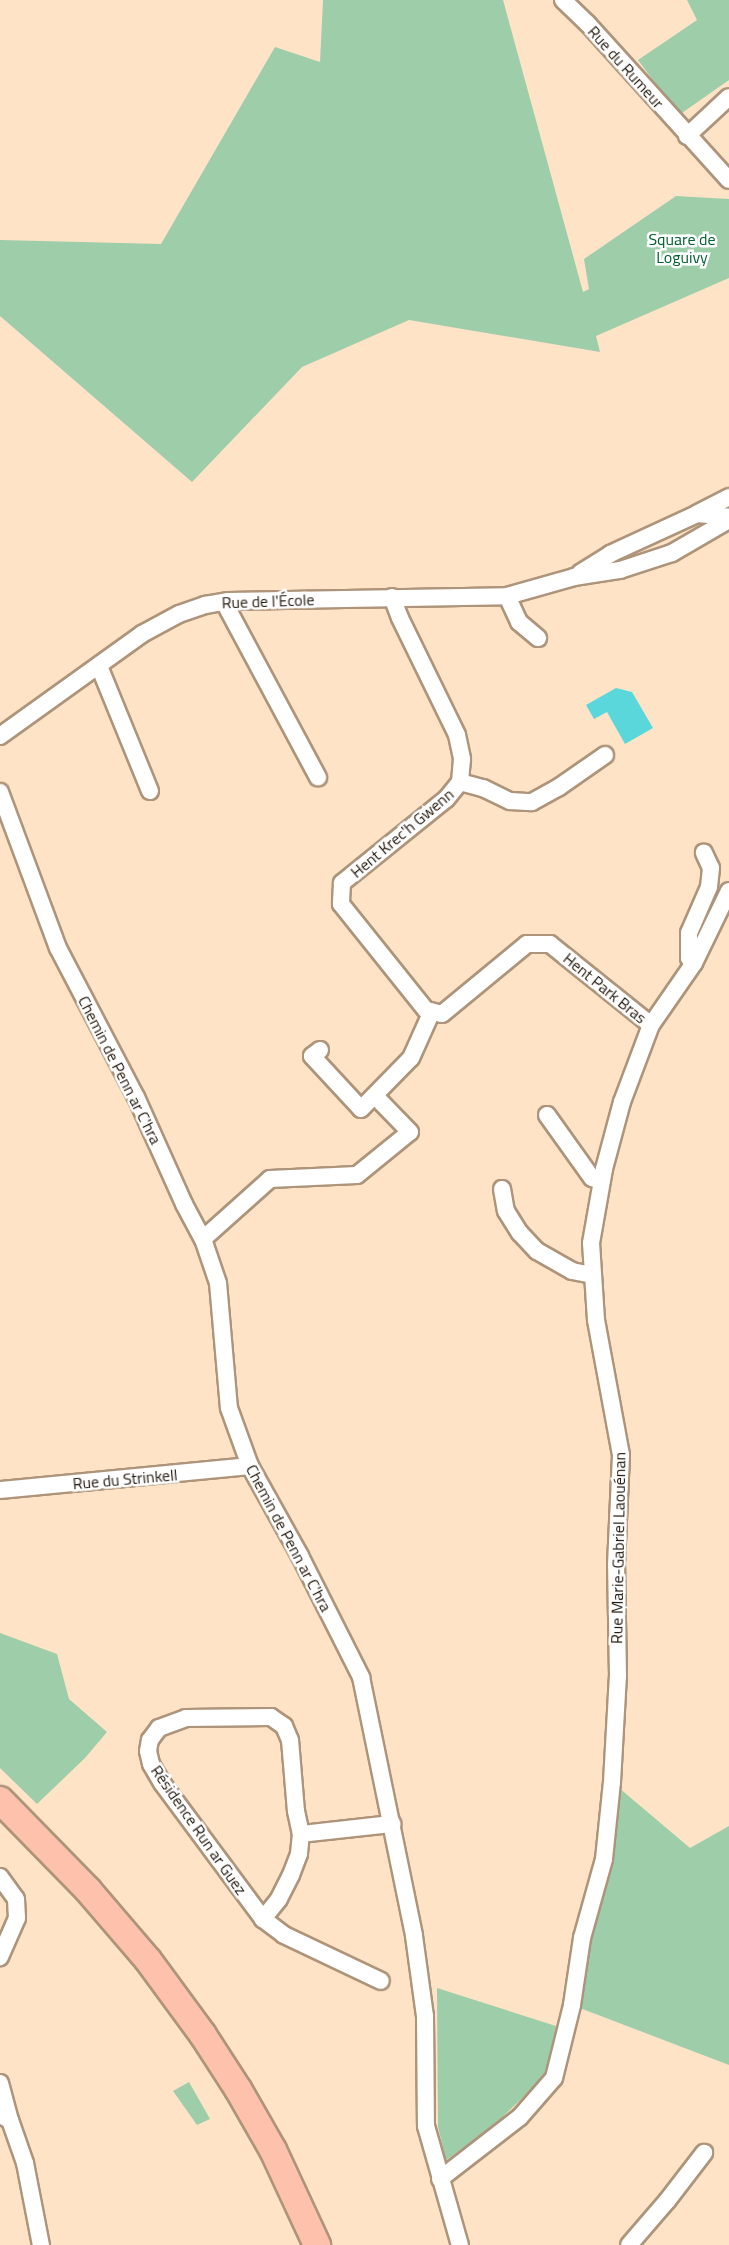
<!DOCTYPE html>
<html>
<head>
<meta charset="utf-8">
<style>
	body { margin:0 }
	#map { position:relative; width:729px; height:2245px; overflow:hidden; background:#fee3c7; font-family:"Titillium Web",sans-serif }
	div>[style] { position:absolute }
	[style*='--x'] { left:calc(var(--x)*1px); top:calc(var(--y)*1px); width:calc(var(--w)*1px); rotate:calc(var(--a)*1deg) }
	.green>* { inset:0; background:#9ecdaa }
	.water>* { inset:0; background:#59d7db }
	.roads { filter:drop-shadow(2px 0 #ad947a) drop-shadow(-2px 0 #ad947a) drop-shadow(0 2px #ad947a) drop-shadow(0 -2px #ad947a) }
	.minor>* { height:16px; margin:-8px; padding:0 8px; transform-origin:8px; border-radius:8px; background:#fff }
	.primary>* { height:26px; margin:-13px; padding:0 13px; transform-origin:13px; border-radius:13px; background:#fec2ac }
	span { translate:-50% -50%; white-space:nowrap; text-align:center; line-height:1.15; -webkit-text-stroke:5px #fff; paint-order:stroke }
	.street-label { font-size:16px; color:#22190e }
	.park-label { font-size:16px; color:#03612f }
</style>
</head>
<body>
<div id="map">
	<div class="green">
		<div style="clip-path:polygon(323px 0,503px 0,583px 292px,589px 289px,584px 259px,676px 196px,729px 199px,729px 278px,596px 336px,600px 352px,409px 320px,302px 367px,192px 482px,0 316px,0 240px,161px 244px,275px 47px,320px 62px)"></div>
		<div style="clip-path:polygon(687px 0,729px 0,729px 80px,679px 115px,638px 60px,697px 20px)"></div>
		<div style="clip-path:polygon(0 1633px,57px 1654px,69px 1699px,107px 1732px,85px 1758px,37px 1804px,0 1768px)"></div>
		<div style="clip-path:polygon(612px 1782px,690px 1848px,729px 1826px,729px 2065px,572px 2005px)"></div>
		<div style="clip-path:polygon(437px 1988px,556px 2026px,547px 2074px,489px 2130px,446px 2160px,438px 2127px)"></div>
		<div style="clip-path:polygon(189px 2082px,210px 2119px,197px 2125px,173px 2091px)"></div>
	</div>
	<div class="water">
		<div style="clip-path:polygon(616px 688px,632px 692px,653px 728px,625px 744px,607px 712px,594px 719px,586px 705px)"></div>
	</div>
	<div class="roads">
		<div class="minor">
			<div style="--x:563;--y:0;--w:35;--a:44"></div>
			<div style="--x:588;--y:24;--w:210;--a:47.9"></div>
			<div style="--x:687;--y:136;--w:57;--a:-42.9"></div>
			<div style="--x:698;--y:513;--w:35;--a:-27"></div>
			<div style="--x:580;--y:573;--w:36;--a:-32"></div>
			<div style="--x:610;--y:554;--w:96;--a:-24.7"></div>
			<div style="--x:697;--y:514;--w:32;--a:5"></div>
			<div style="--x:507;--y:596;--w:29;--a:65"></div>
			<div style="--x:519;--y:622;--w:25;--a:40"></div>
			<div style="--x:392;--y:597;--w:22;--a:69"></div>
			<div style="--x:400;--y:618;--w:130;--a:64"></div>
			<div style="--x:457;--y:735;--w:25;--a:78"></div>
			<div style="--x:462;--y:759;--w:23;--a:95"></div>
			<div style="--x:460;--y:782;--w:22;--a:129"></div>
			<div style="--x:446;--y:799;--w:134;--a:141.1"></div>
			<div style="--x:342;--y:883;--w:21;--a:93"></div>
			<div style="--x:341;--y:904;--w:136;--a:51.3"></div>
			<div style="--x:426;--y:1010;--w:16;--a:14"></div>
			<div style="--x:442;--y:1014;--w:110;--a:-39.5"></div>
			<div style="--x:527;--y:944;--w:23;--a:0"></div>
			<div style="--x:550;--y:944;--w:129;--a:38.7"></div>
			<div style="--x:224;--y:602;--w:199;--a:61.8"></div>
			<div style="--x:99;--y:666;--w:135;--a:67.8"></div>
			<div style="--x:0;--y:736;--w:175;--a:-35.7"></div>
			<div style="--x:142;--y:634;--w:42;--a:-28.4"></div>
			<div style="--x:179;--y:614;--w:28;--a:-19"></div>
			<div style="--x:205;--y:605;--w:23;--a:-10"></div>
			<div style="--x:228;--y:601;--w:279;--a:-1"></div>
			<div style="--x:507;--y:596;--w:70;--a:-15.8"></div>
			<div style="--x:574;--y:577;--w:47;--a:-8.7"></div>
			<div style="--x:620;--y:570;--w:55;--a:-18.1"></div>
			<div style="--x:672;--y:553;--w:66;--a:-30.1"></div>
			<div style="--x:460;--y:782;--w:24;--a:15"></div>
			<div style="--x:483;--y:788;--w:30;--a:26"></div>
			<div style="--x:510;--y:801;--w:22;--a:3"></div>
			<div style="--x:532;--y:802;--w:31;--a:-29"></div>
			<div style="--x:559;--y:787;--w:56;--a:-34.8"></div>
			<div style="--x:0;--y:792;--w:166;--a:69.6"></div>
			<div style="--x:58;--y:948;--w:168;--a:62.4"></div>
			<div style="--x:136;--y:1097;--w:117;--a:65.8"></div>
			<div style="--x:184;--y:1204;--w:40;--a:62"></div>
			<div style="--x:203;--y:1239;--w:46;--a:71.2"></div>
			<div style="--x:218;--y:1283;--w:125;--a:85"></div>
			<div style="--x:229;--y:1408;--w:62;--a:70.1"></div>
			<div style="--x:250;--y:1466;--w:103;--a:60.9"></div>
			<div style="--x:300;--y:1556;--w:136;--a:63.2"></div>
			<div style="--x:361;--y:1677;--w:264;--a:78.4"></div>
			<div style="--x:414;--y:1936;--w:81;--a:82.2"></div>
			<div style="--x:425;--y:2016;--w:110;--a:89.5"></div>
			<div style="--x:426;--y:2126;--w:124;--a:74.1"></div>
			<div style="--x:694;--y:963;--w:7;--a:-135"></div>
			<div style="--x:689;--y:958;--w:25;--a:-90"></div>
			<div style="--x:689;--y:933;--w:50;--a:-66.5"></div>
			<div style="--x:709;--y:887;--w:19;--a:-84"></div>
			<div style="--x:711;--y:868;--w:17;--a:-115"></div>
			<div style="--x:320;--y:1050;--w:10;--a:143"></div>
			<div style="--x:312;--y:1056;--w:72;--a:47.2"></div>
			<div style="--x:361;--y:1109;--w:71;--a:-45.6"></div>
			<div style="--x:411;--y:1058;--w:51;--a:-65.9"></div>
			<div style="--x:547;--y:1115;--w:77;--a:54.5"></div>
			<div style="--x:592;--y:1178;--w:10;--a:17"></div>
			<div style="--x:502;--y:1189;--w:22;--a:80"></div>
			<div style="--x:506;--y:1211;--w:26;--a:58"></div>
			<div style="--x:520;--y:1233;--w:25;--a:47"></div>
			<div style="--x:537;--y:1251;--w:40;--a:29.7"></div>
			<div style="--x:572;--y:1271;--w:21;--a:11"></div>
			<div style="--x:203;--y:1239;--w:90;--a:-41.8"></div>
			<div style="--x:270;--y:1179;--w:87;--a:-2.6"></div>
			<div style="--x:357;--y:1175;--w:68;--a:-39.1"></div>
			<div style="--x:410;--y:1132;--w:50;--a:-134.2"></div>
			<div style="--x:0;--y:1490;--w:251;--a:-5.5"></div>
			<div style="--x:301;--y:1834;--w:20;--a:96"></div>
			<div style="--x:299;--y:1854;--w:22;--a:111"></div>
			<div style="--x:291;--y:1875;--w:27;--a:117"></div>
			<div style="--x:279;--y:1899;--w:26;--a:129"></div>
			<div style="--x:263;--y:1919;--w:169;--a:-126.6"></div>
			<div style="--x:162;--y:1783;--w:22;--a:-120"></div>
			<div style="--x:151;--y:1764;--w:13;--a:-103"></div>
			<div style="--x:148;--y:1751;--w:11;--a:-80"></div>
			<div style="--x:150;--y:1740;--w:15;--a:-53"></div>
			<div style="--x:159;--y:1728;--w:29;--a:-20"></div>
			<div style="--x:186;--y:1718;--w:85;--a:-0.7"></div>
			<div style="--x:271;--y:1717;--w:16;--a:35"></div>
			<div style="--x:284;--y:1726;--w:15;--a:67"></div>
			<div style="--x:290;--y:1740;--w:71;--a:85.2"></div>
			<div style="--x:296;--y:1811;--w:24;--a:78"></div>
			<div style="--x:301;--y:1834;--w:92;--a:-6.3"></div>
			<div style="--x:0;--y:1877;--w:27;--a:54"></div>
			<div style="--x:16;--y:1899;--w:19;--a:87"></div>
			<div style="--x:17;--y:1918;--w:43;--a:113.6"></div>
			<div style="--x:263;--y:1919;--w:26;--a:37"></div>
			<div style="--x:284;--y:1935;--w:107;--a:25.4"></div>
			<div style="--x:0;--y:2083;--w:38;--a:75"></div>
			<div style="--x:0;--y:2115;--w:11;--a:27"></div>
			<div style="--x:10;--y:2120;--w:46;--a:70.8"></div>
			<div style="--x:25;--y:2163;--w:84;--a:79"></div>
			<div style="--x:440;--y:2179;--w:101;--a:-37.8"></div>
			<div style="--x:520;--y:2117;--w:52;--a:-48.9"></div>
			<div style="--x:554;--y:2078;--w:75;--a:-76.1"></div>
			<div style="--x:572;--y:2005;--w:68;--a:-81.5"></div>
			<div style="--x:582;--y:1938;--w:82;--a:-74.4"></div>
			<div style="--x:604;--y:1859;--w:77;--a:-84.1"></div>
			<div style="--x:612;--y:1782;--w:106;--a:-86.8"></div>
			<div style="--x:618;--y:1676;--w:111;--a:-91"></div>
			<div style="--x:616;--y:1565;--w:110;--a:-87.4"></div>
			<div style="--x:621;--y:1455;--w:137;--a:-100.5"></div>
			<div style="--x:596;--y:1320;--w:77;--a:-93.7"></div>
			<div style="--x:591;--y:1243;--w:75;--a:-80"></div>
			<div style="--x:604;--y:1169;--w:69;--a:-75"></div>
			<div style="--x:622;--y:1102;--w:82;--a:-69.4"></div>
			<div style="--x:651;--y:1025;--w:75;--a:-55.3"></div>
			<div style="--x:694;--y:963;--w:80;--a:-64.1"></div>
			<div style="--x:629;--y:2245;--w:58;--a:-49.2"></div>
			<div style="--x:667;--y:2201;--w:61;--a:-52.4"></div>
		</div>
		<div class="primary">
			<div style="--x:0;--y:1800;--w:126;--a:45.6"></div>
			<div style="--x:88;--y:1890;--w:92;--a:49.4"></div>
			<div style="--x:148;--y:1960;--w:93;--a:53.7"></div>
			<div style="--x:203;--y:2035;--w:64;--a:57.1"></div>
			<div style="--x:238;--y:2089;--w:70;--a:60.2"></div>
			<div style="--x:273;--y:2150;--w:105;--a:65.1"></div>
		</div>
	</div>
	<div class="street-label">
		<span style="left:626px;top:67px;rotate:48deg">Rue du Rumeur</span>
		<span style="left:268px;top:601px;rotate:-2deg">Rue de l'École</span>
		<span style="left:402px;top:833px;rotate:-40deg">Hent Krec'h Gwenn</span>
		<span style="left:605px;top:988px;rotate:39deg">Hent Park Bras</span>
		<span style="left:120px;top:1070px;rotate:63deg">Chemin de Penn ar C'hra</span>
		<span style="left:125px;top:1479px;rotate:-5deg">Rue du Strinkell</span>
		<span style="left:289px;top:1538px;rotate:62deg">Chemin de Penn ar C'hra</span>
		<span style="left:618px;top:1548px;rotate:-89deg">Rue Marie-Gabriel Laouénan</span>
		<span style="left:199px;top:1830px;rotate:55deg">Résidence Run ar Guez</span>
	</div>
	<div class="park-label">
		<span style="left:682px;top:248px">Square de<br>Loguivy</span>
	</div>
</div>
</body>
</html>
